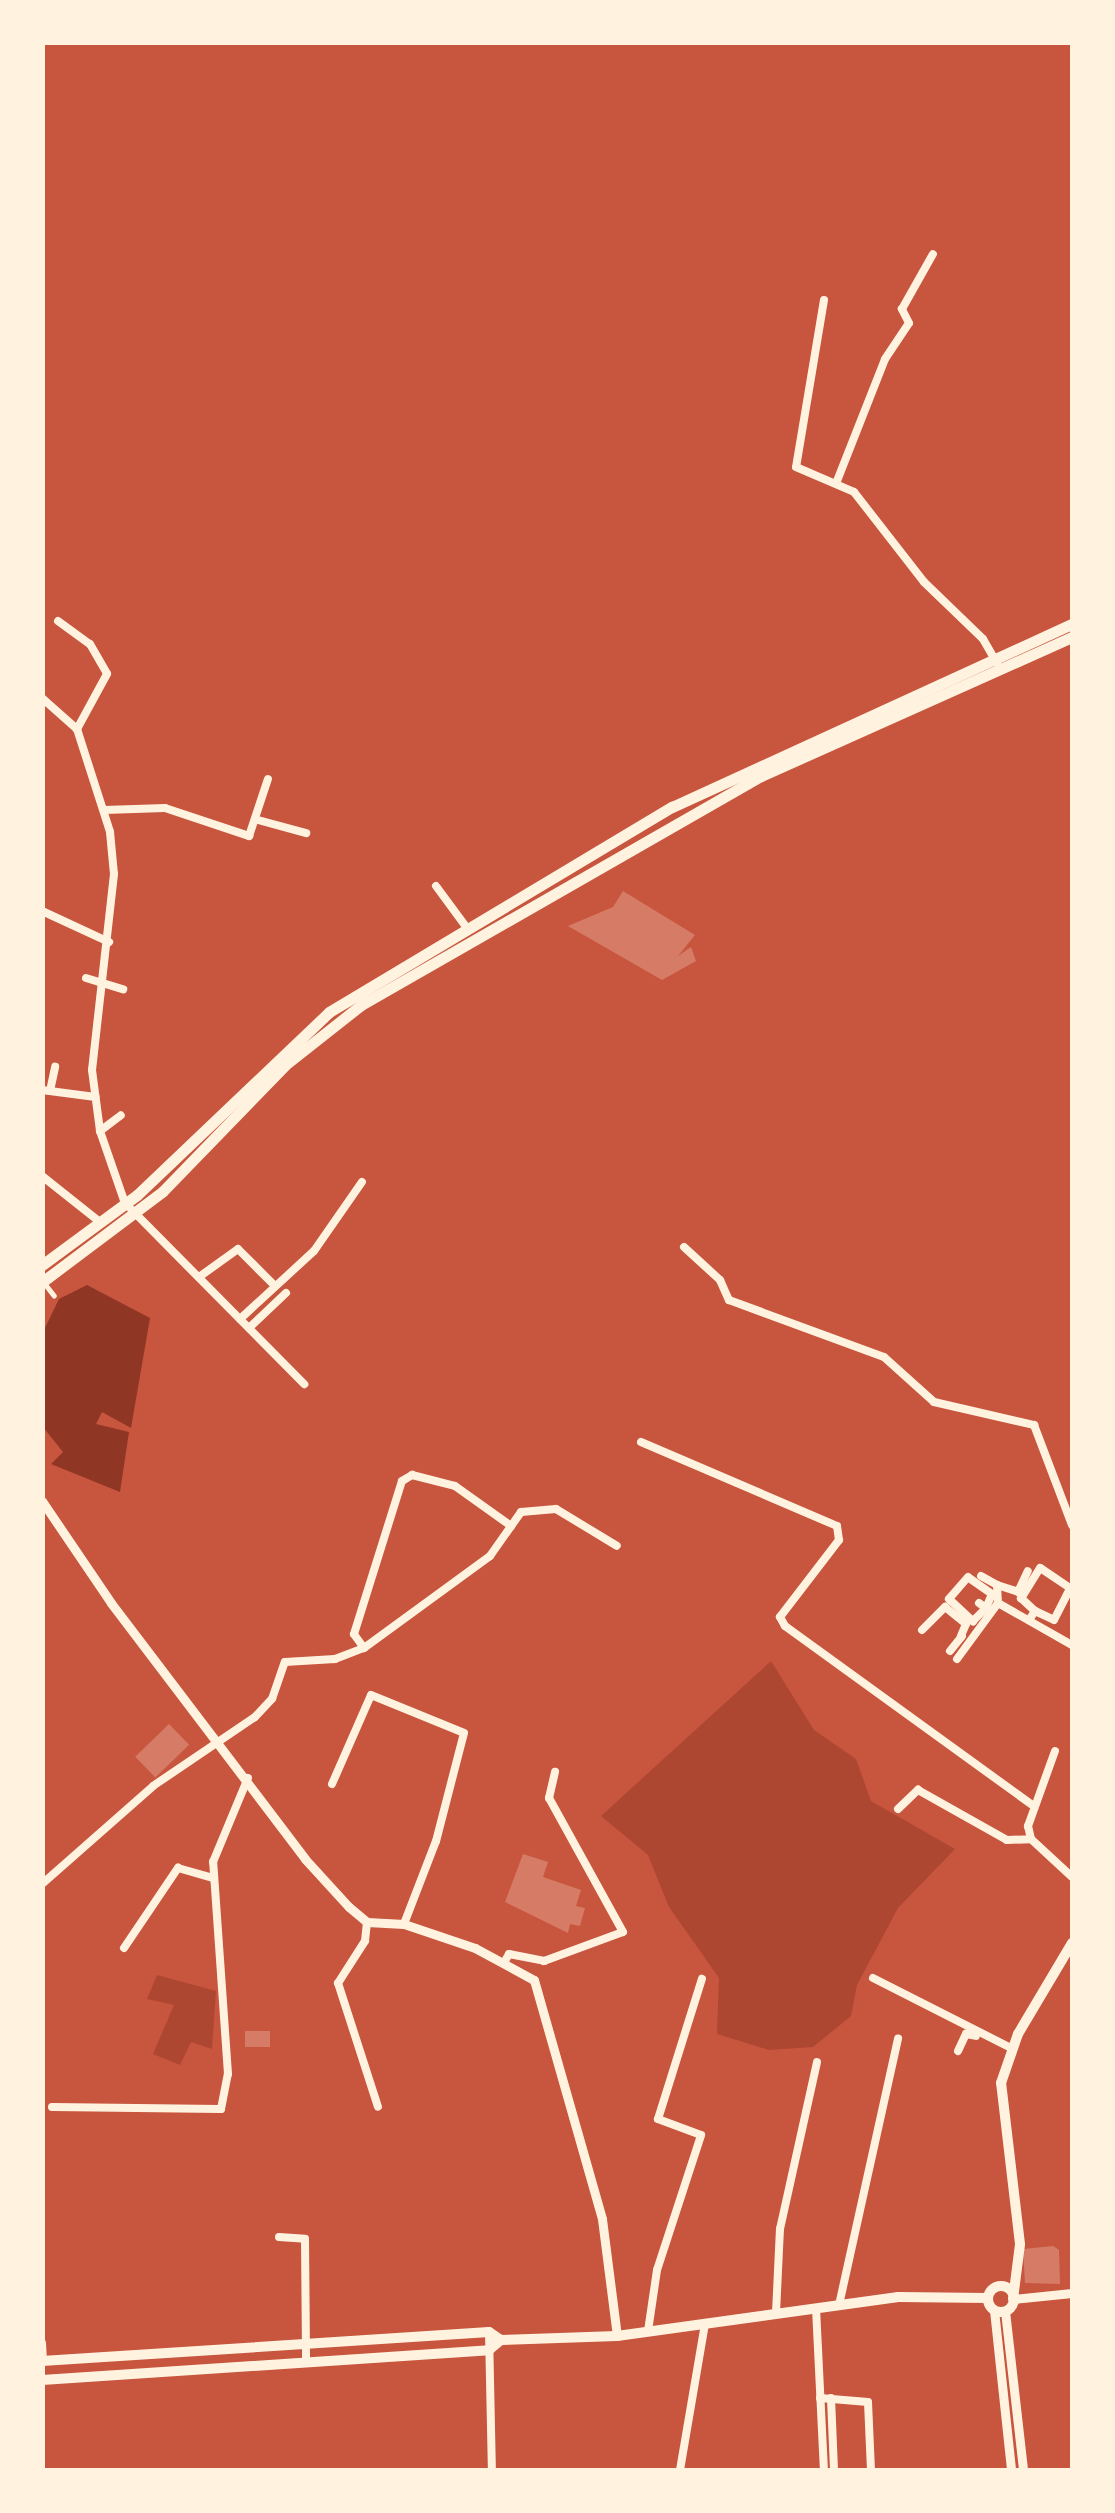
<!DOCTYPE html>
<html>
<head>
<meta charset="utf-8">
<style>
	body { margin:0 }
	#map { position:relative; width:1115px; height:2513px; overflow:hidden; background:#c8553d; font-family:Cabin,sans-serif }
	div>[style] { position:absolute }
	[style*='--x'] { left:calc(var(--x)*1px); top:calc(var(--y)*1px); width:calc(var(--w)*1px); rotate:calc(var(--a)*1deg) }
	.green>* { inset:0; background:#ae4732 }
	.water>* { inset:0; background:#8f3625 }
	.building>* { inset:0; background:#d67c66; transform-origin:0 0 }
	.pedestrian>* { height:5px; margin:-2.5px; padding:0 2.5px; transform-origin:2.5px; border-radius:2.5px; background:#fff3e0 }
	.minor>* { height:8px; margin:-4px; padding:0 4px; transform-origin:4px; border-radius:4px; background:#fff3e0 }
	.tertiary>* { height:9px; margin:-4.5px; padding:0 4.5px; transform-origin:4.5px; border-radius:4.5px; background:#fff3e0 }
	.secondary>* { height:10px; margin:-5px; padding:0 5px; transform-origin:5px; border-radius:5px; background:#fff3e0 }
	.secondary>.ring { margin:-5px; padding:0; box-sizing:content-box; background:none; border:10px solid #fff3e0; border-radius:50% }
	.primary>* { height:11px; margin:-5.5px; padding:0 5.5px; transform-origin:5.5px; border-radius:5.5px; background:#fff3e0 }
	span { translate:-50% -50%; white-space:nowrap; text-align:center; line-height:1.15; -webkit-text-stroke:10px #fff3e0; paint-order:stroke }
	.frame { position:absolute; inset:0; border:45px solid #fff3e0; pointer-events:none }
</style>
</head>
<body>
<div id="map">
	<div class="green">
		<div style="clip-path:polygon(771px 1661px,814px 1730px,856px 1759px,871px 1801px,955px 1849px,898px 1908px,857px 1985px,851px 2016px,813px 2047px,769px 2050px,717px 2034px,719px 1978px,669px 1907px,648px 1855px,601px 1816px)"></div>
		<div style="clip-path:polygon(157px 1975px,216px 1991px,212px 2049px,191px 2042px,180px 2065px,153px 2054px,174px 2005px,147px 1999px)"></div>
	</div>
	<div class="water">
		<div style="clip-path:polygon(87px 1285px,150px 1318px,131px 1428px,102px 1412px,96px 1424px,129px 1432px,120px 1492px,51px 1464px,63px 1452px,43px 1427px,43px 1332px,59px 1299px)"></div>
	</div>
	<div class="building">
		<div style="clip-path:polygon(623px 891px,695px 935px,678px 956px,691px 947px,696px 961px,662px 980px,568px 926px,613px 907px)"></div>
		<div style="left:169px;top:1724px;width:29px;height:47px;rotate:46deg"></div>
		<div style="clip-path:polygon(523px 1854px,548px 1862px,543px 1877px,581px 1890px,576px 1906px,585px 1908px,580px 1926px,570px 1924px,568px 1933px,505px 1902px)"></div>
		<div style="left:245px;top:2031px;width:25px;height:16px"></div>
		<div style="clip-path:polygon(1053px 2246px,1059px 2250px,1060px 2284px,1025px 2283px,1023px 2249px)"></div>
	</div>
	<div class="pedestrian">
		<div style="--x:44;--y:1283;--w:16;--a:52"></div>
	</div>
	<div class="minor">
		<div style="--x:824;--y:300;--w:169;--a:99.5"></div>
		<div style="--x:796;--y:467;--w:63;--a:23.3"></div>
		<div style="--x:854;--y:492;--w:114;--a:52.1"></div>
		<div style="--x:924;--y:582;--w:82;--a:44"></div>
		<div style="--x:983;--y:639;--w:28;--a:60"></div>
		<div style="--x:837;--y:481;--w:131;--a:-68.5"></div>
		<div style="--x:885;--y:359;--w:43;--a:-56.3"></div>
		<div style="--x:909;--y:323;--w:16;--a:-117"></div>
		<div style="--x:902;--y:309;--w:63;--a:-60.6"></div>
		<div style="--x:58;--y:621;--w:39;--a:36"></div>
		<div style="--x:90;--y:644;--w:34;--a:60"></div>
		<div style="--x:107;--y:674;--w:63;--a:118.6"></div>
		<div style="--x:77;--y:729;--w:108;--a:72.2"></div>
		<div style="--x:110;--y:832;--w:42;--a:84.6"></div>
		<div style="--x:114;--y:874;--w:197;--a:96.4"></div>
		<div style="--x:92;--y:1070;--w:62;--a:82.5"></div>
		<div style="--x:100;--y:1131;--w:76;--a:70.9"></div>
		<div style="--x:125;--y:1203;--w:255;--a:45.3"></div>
		<div style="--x:42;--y:698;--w:47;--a:41.5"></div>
		<div style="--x:104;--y:810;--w:61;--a:-1.9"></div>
		<div style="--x:165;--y:808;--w:89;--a:18.4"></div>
		<div style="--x:249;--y:836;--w:60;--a:-71.6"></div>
		<div style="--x:258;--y:820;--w:50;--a:15.2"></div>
		<div style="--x:436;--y:886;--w:52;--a:53.6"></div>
		<div style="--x:42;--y:911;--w:74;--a:24.8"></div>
		<div style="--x:86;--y:978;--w:39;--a:17"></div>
		<div style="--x:42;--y:1090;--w:54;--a:7.4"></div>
		<div style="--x:50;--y:1091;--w:25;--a:-78"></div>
		<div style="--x:100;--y:1131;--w:26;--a:-37"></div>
		<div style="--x:42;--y:1176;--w:75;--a:38.5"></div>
		<div style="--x:684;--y:1247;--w:49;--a:42.5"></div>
		<div style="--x:720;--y:1280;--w:22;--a:66"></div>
		<div style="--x:729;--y:1300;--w:165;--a:20.2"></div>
		<div style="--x:884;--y:1357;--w:67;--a:42"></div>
		<div style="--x:934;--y:1402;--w:103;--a:13"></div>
		<div style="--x:1034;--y:1425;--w:107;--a:69.2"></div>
		<div style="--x:199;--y:1277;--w:48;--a:-35.7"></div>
		<div style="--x:238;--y:1249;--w:52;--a:45"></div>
		<div style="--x:240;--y:1319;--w:100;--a:-42.6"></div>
		<div style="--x:314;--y:1251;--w:84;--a:-55.2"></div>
		<div style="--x:249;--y:1328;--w:51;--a:-43.4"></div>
		<div style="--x:641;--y:1442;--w:213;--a:23.2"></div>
		<div style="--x:837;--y:1526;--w:14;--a:82"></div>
		<div style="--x:839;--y:1540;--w:97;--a:127.5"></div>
		<div style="--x:780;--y:1617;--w:10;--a:61"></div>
		<div style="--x:785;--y:1626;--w:304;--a:35.9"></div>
		<div style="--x:981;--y:1576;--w:18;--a:29"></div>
		<div style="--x:997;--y:1585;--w:18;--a:87"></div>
		<div style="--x:997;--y:1585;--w:22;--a:18"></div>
		<div style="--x:1018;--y:1592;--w:23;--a:-65"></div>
		<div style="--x:979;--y:1603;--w:9;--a:36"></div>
		<div style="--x:986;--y:1608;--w:15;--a:-67"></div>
		<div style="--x:992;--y:1594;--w:29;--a:-145"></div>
		<div style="--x:968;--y:1577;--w:29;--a:131"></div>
		<div style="--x:949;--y:1599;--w:33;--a:43"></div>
		<div style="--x:973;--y:1621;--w:18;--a:-45"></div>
		<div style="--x:986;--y:1608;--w:6;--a:39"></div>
		<div style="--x:1029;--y:1620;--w:11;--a:-56"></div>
		<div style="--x:1035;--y:1611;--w:21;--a:25"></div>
		<div style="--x:1054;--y:1620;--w:36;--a:-63"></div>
		<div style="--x:1070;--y:1588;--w:36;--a:-146"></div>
		<div style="--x:1040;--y:1568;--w:36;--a:122"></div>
		<div style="--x:1021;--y:1598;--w:19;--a:43"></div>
		<div style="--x:922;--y:1630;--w:33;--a:-45"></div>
		<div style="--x:945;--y:1607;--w:27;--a:39"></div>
		<div style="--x:966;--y:1624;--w:13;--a:113"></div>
		<div style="--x:364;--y:1648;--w:17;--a:-126"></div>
		<div style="--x:354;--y:1634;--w:160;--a:-72.6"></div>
		<div style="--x:402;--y:1481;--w:12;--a:-31"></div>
		<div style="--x:412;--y:1475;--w:44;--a:14.3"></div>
		<div style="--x:455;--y:1486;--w:69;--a:35.5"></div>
		<div style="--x:950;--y:1651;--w:19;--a:-51"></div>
		<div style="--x:957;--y:1659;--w:69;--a:-53.8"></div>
		<div style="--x:998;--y:1603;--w:85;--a:29.6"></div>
		<div style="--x:1055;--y:1751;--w:80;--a:109.8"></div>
		<div style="--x:1028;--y:1826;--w:13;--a:77"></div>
		<div style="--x:1031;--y:1839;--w:56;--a:42.8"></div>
		<div style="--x:332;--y:1784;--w:97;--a:-66.3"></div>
		<div style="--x:371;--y:1695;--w:100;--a:22.2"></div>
		<div style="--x:464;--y:1733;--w:112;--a:104.5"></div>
		<div style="--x:436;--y:1841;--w:89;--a:111.1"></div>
		<div style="--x:898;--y:1809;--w:28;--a:-44"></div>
		<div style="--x:918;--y:1790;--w:102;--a:29.3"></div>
		<div style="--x:1007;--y:1840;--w:24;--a:-2"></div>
		<div style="--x:42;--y:1884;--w:148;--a:-41.4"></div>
		<div style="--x:153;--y:1786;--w:123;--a:-34.1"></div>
		<div style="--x:255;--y:1717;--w:25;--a:-47"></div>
		<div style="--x:272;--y:1699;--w:39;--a:-71"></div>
		<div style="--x:285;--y:1662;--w:50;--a:-3.4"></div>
		<div style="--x:335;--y:1659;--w:31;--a:-21"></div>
		<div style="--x:364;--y:1648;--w:156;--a:-36.1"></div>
		<div style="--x:490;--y:1556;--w:54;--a:-54.8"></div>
		<div style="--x:521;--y:1512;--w:35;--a:-5"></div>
		<div style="--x:556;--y:1509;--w:71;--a:31.2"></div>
		<div style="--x:367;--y:1922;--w:19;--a:96"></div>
		<div style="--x:365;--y:1941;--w:50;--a:122.7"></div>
		<div style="--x:338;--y:1983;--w:130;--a:72.1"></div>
		<div style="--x:124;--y:1948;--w:97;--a:-56"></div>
		<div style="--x:178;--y:1868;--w:36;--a:16"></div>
		<div style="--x:505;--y:1961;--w:8;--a:-60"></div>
		<div style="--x:509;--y:1954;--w:36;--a:11"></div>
		<div style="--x:544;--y:1961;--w:84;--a:-20.2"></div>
		<div style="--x:623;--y:1932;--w:153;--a:-118.9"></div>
		<div style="--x:549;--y:1798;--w:27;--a:-77"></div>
		<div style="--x:873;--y:1978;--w:157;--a:26.9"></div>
		<div style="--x:958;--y:2051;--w:19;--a:-65"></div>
		<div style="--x:966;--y:2034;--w:10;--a:11"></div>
		<div style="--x:52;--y:2107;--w:169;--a:0.7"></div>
		<div style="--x:221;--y:2109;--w:36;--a:-79"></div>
		<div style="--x:228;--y:2074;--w:213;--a:-94"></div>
		<div style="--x:213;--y:1862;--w:91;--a:-67.4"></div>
		<div style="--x:279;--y:2237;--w:26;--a:4"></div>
		<div style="--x:305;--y:2239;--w:124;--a:89.5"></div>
		<div style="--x:839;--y:2305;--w:273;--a:-77.5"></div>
		<div style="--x:816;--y:2308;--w:162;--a:87.2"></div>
		<div style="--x:776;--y:2313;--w:84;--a:-87.3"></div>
		<div style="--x:780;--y:2229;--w:171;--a:-77.5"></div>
		<div style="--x:648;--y:2331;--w:62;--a:-81.6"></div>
		<div style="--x:657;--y:2270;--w:142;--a:-71.9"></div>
		<div style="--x:701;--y:2135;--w:46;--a:-159.6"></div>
		<div style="--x:658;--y:2119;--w:147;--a:-72.6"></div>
		<div style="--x:489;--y:2332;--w:138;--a:88.8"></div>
		<div style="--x:42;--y:2343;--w:17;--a:87"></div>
		<div style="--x:820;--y:2398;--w:48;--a:4.8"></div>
		<div style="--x:868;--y:2402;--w:68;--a:87.5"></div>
		<div style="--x:831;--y:2398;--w:72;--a:87.6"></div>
		<div style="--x:680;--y:2470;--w:149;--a:-80.3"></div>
	</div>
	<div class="tertiary">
		<div style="--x:42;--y:1501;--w:123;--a:55.9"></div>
		<div style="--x:111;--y:1603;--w:321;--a:52.8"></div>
		<div style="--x:305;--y:1859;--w:65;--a:47.5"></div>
		<div style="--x:349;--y:1907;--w:23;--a:40"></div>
		<div style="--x:367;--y:1922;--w:37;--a:3"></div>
		<div style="--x:404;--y:1924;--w:75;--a:18.7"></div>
		<div style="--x:475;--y:1948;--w:67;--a:28.5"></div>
		<div style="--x:534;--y:1980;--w:248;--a:74.1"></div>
		<div style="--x:602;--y:2219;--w:118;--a:82.7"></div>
		<div style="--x:1013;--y:2299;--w:59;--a:-5.8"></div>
		<div style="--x:994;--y:2310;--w:161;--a:83.9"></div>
		<div style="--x:1005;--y:2311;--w:160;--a:83.5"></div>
	</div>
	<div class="secondary">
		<div class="ring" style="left:988px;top:2286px;width:16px;height:16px"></div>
		<div style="--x:1013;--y:2299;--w:55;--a:-82.7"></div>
		<div style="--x:1020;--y:2244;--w:162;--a:-96.7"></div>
		<div style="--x:1001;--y:2083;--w:52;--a:-70.9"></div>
		<div style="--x:1018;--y:2034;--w:106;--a:-59.3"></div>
		<div style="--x:42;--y:2361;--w:448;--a:-3.7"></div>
		<div style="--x:489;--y:2332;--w:14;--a:34"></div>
		<div style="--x:501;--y:2340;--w:116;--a:-2"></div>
		<div style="--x:617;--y:2336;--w:284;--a:-7.9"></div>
		<div style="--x:898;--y:2297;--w:90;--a:0.6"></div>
		<div style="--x:42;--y:2380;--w:448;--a:-3.8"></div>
		<div style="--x:489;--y:2350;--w:16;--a:-40"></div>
	</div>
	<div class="primary">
		<div style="--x:42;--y:1265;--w:118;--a:-36.4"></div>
		<div style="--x:137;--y:1195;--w:265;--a:-43.6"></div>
		<div style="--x:329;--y:1012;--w:400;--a:-30.9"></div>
		<div style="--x:672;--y:807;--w:440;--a:-24.6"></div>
		<div style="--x:42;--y:1282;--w:151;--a:-36.9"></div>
		<div style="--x:163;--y:1191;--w:175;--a:-45.9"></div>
		<div style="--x:285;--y:1065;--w:97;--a:-38.3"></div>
		<div style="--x:361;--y:1005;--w:461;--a:-29.8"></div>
		<div style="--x:761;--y:776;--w:341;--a:-24.1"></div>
	</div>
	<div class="frame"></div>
</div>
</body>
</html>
